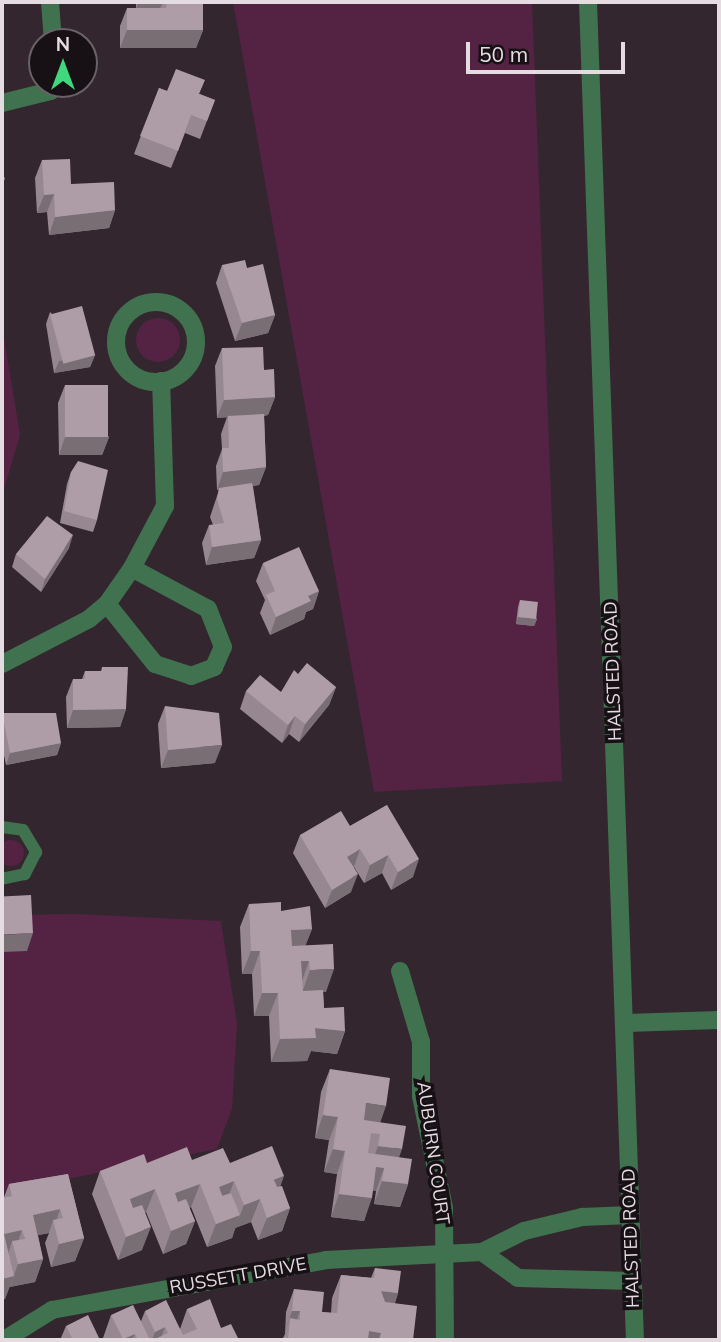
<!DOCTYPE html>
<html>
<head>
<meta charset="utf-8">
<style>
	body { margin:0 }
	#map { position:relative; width:721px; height:1342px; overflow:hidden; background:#33262e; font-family:Mulish,sans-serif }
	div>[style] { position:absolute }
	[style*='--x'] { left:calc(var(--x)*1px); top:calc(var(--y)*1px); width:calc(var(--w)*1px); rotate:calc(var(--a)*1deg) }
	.green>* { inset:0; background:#542344 }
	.round { border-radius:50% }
	.service>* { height:12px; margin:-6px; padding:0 6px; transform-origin:6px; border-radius:6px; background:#41724f }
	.minor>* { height:18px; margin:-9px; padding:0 9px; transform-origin:9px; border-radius:9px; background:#41724f }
	.minor>.ring { margin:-9px; padding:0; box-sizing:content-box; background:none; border:18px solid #41724f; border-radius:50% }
	.tertiary>* { height:18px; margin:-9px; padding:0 9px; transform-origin:9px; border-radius:9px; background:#41724f }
	.wall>* { inset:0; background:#968790 }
	.shaded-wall>* { inset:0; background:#7a6e75 }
	.building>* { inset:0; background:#ae9da7; transform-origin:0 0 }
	span { translate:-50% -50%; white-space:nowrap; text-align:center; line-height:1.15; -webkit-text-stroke:7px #171115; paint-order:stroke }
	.street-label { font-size:18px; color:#e5dce1 }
	.frame { position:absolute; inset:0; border:4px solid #e5dce1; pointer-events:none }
	.north { position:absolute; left:28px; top:28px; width:70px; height:70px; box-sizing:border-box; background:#171115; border:2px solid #696267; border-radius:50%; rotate:0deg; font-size:19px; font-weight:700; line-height:28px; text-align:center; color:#e5dce1 }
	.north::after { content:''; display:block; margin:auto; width:24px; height:32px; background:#41d77c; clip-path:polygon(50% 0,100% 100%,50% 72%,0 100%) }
	.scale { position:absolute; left:466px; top:42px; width:159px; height:32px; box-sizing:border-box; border:4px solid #e5dce1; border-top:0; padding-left:9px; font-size:21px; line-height:24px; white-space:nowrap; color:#e5dce1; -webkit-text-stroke:5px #171115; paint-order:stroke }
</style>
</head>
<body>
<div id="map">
	<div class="green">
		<div style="clip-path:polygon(233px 2px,532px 2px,562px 781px,374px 792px)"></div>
		<div class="round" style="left:136px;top:318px;width:44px;height:44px"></div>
		<div style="clip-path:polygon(2px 326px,20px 435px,2px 496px)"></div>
		<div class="round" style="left:-2px;top:840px;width:26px;height:26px"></div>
		<div style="clip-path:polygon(77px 914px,221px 921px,237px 1024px,232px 1109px,217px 1149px,2px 1192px,2px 915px)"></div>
	</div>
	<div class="service">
		<div style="--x:2;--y:827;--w:21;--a:8"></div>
		<div style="--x:23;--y:830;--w:26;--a:59"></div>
		<div style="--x:36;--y:852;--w:25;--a:117"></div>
		<div style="--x:25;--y:874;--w:24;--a:168"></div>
	</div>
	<div class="minor">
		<div style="--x:50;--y:2;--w:40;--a:85.7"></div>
		<div style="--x:2;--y:103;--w:50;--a:-13.8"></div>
		<div style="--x:51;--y:91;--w:7;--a:-74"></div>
		<div class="ring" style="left:116px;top:302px;width:62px;height:62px"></div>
		<div style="--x:107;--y:604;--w:77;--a:51.3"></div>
		<div style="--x:155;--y:664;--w:38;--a:18"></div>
		<div style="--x:191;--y:676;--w:25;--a:-21"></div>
		<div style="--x:214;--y:667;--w:22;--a:-66"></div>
		<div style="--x:223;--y:647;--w:41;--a:-111.5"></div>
		<div style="--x:208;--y:609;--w:86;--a:-151.7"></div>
		<div style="--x:2;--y:664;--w:98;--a:-27.3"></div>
		<div style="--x:89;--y:619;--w:23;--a:-40"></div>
		<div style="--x:107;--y:604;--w:44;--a:-55.2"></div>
		<div style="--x:132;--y:568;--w:70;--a:-62"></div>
		<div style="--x:165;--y:506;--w:125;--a:-91.8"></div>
		<div style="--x:400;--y:971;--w:74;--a:73.5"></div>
		<div style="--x:421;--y:1042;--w:54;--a:90"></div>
		<div style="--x:421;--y:1096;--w:114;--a:78.4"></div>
		<div style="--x:444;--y:1208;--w:132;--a:89.6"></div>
		<div style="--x:626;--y:1023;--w:93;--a:-1.8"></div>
		<div style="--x:482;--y:1252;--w:44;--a:35.8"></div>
		<div style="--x:518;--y:1278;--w:115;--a:1.5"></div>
		<div style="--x:4;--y:1340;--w:57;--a:-32"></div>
		<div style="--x:52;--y:1310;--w:279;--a:-10.3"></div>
		<div style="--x:326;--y:1260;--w:156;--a:-2.9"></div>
		<div style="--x:482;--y:1252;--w:47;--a:-26.6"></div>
		<div style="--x:524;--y:1231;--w:60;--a:-13.6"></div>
		<div style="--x:582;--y:1217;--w:48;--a:-2.4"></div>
	</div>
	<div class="tertiary">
		<div style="--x:588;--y:2;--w:1339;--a:87.99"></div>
	</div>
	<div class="wall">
		<div style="clip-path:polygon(136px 2px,203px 2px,203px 30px,196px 48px,120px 48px,120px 26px,127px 8px,136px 8px)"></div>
		<div style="clip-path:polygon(159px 88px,167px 91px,200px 94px,215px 100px,200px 139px,185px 133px,171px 168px,134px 154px)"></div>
		<div style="clip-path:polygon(42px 160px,71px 184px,115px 210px,109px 228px,49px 235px,47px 212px,37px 213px,35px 178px)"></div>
		<div style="clip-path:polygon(222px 265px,247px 268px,275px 315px,268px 333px,235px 341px,216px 283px)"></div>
		<div style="clip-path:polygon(50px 312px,95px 355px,90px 367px,54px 373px,46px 324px)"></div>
		<div style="clip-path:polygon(222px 348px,264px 370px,275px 397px,268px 415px,264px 416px,266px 467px,259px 485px,253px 486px,261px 540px,254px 558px,206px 565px,202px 543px,209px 525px,213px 525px,210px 517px,219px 490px,217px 490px,216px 466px,222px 449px,221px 434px,227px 417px,217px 418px,215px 366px)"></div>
		<div style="clip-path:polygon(65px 385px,109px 437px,102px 455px,59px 455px,58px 403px)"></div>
		<div style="clip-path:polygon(71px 472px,97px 520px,93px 532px,60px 523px,67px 484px)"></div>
		<div style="clip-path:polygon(69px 548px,41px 592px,12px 567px,16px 554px)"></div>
		<div style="clip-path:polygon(263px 563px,319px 591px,313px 609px,306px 612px,304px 619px,270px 635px,260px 613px,265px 600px,256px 581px)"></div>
		<div style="clip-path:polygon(520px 600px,537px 619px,534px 626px,516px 624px,518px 607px)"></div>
		<div style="clip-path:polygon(102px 667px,126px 709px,120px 727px,67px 728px,66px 697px,73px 679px,82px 679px,85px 671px,101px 671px)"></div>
		<div style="clip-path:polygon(298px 674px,336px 687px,329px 705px,299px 742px,289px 734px,282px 743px,240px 709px,246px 691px,281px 692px)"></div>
		<div style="clip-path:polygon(165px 706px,215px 763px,161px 768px,158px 724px)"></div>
		<div style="clip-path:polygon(2px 713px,61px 743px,57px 755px,6px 765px,2px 745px)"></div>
		<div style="clip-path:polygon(387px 805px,413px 877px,391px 890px,382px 873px,364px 883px,354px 867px,351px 892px,325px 908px,293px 853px,300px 835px,350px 826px)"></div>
		<div style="clip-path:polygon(249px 904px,281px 911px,312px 929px,305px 946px,326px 992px,323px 992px,324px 1008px,345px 1031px,337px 1054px,311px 1051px,307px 1061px,271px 1062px,269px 1016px,254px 1016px,252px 974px,242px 974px,240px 927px)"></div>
		<div style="clip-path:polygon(330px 1069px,380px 1122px,399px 1158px,408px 1184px,400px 1207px,374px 1204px,376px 1191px,373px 1190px,364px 1221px,331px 1217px,337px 1174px,324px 1172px,329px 1140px,315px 1138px,321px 1092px)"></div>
		<div style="clip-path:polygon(192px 1160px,230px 1163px,280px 1186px,290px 1208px,282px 1231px,258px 1240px,251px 1222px,235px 1228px,232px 1238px,207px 1247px,191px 1207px,189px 1208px,195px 1221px,186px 1244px,163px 1254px,146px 1212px,145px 1213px,142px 1250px,118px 1260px,92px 1194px,100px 1171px,147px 1163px)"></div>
		<div style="clip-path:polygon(68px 1174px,84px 1238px,75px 1261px,51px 1267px,45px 1243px,49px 1233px,38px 1235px,43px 1259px,35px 1282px,9px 1287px,5px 1299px,4px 1197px,9px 1184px)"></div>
		<div style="clip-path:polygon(375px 1268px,398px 1293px,395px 1303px,413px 1340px,282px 1340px,285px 1334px,286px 1312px,294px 1289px,322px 1312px,331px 1313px,332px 1298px,341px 1275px,371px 1278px)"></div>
		<div style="clip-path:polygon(187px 1309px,221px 1328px,239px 1340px,104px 1340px,103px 1338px,111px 1315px,141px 1321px,145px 1311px,180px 1329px)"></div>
		<div style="clip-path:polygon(66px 1326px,100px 1340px,60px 1340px)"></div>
	</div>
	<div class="shaded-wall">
		<div style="clip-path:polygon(138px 2px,163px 2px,160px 9px,136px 9px)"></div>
		<div style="clip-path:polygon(127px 30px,203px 30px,196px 48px,120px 48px)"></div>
		<div style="clip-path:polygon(54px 194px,47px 212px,37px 213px,44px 195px)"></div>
		<div style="clip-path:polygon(115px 210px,109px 228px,49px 235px,55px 217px)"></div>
		<div style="clip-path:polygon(275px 315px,268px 333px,235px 341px,242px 323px)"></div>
		<div style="clip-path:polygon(95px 355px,90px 367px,54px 373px,59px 361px)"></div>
		<div style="clip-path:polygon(275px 397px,268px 415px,217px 418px,224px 400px)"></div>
		<div style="clip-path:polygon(65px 437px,109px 437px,102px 455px,59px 455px)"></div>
		<div style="clip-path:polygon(266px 467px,259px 485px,217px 490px,223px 472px)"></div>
		<div style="clip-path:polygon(73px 535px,69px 548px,41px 592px,45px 579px)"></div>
		<div style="clip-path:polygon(261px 540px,254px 558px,206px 565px,212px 547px)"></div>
		<div style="clip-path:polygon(319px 591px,313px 609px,306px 612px,304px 619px,270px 635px,276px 617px,308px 596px)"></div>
		<div style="clip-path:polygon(518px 617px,537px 619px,534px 626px,516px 624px)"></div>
		<div style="clip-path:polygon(336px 687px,329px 705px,299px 742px,305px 724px)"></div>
		<div style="clip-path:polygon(126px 709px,120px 727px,67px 728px,73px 710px)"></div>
		<div style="clip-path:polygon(295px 716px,289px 734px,282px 743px,288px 725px)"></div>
		<div style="clip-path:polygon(61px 743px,57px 755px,6px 765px,10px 753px)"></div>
		<div style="clip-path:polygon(222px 745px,215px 763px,161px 768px,168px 750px)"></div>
		<div style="clip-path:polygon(360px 849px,354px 867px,341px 874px,347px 857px)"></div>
		<div style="clip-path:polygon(388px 855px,382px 873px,364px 883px,370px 865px)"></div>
		<div style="clip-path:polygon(419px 859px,413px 877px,391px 890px,398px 872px)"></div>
		<div style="clip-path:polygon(358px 874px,351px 892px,325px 908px,332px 890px)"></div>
		<div style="clip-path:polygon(312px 929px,303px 952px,283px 953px,291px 930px)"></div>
		<div style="clip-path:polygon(33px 933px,27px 951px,2px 952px,2px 935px)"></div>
		<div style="clip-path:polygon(251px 951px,260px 951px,252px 974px,242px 974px)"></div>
		<div style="clip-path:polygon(301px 961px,309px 961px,301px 984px)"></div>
		<div style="clip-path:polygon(334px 969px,326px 992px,302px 993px,310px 970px)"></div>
		<div style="clip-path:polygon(262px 993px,278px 993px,269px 1016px,254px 1016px)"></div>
		<div style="clip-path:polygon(315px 1028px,345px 1031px,337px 1054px,311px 1051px,307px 1061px,271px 1062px,280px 1039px)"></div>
		<div style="clip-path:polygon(366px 1103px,386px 1106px,378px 1129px,358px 1126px)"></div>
		<div style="clip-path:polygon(323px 1115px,338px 1117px,329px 1140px,315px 1138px)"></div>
		<div style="clip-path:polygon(378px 1146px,402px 1149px,394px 1172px,383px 1171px,376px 1191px,368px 1190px,370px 1169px)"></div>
		<div style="clip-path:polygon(333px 1149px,345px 1151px,337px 1174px,324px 1172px)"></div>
		<div style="clip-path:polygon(284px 1176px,276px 1199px,274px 1180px)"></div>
		<div style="clip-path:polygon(234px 1181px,226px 1204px,219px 1187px)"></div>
		<div style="clip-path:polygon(382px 1181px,408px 1184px,400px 1207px,374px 1204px)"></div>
		<div style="clip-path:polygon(200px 1184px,191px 1207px,167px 1216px,175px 1193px)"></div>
		<div style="clip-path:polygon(155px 1189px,146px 1212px,121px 1222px,130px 1199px)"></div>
		<div style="clip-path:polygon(339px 1194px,372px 1198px,364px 1221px,331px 1217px)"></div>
		<div style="clip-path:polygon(260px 1199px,251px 1222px,235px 1228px,244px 1205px)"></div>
		<div style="clip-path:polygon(290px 1208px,282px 1231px,258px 1240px,267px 1218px)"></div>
		<div style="clip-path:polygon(60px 1209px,55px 1225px,53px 1220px,49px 1233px,24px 1238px,33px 1215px)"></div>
		<div style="clip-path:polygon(240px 1215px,232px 1238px,207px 1247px,216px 1224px)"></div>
		<div style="clip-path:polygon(195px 1221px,186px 1244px,163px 1254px,171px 1231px)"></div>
		<div style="clip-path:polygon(151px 1227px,142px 1250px,118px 1260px,126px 1237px)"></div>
		<div style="clip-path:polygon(22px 1230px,15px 1251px,12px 1241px,8px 1254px,4px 1234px)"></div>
		<div style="clip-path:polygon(84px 1238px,75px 1261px,51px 1267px,59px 1244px)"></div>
		<div style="clip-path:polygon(43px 1259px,35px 1282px,10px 1287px,18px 1264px)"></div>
		<div style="clip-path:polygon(14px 1276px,5px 1299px,2px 1300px,2px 1279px)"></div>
		<div style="clip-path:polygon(381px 1291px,398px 1293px,390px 1316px)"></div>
		<div style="clip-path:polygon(292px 1311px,300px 1311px,292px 1334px,290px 1318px,284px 1334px)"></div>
		<div style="clip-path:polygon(165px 1327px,160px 1340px,152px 1340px,155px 1332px)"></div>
		<div style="clip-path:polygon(369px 1331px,381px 1333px,378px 1340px,366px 1340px)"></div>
		<div style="clip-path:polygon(135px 1334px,132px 1340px,122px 1340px,123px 1339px)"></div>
		<div style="clip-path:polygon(380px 1338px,407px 1340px,379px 1340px)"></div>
	</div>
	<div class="building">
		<div style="clip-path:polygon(167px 2px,203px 2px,203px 30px,127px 30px,127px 8px,166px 8px)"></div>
		<div style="clip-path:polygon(176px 69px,205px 80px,199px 94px,215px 100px,207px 121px,191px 115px,178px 151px,140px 136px,159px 88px,167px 91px)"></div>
		<div style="clip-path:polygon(70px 159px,71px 184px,114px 182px,115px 210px,55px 217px,54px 194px,44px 195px,42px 160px)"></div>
		<div style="clip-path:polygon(2px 176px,5px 178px,2px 186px)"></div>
		<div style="clip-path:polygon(245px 260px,247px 268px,263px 264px,275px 315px,242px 323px,222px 265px)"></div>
		<div style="left:82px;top:306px;width:51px;height:33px;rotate:75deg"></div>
		<div style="clip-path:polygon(263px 347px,264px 370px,274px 369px,275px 397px,224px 400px,222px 348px)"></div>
		<div style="left:65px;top:385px;width:43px;height:52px"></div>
		<div style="clip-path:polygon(264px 414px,266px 467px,223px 472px,222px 448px,229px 448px,228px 416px)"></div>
		<div style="clip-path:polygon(78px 461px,108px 470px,97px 520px,64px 511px,71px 472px)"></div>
		<div style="clip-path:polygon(252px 483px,261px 540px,212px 547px,209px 525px,224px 523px,217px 499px,219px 488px)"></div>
		<div style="clip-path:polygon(47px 516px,73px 535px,45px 579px,16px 554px)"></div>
		<div style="clip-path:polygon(299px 547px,319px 591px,308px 596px,311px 601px,276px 617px,266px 595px,275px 591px,263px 563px)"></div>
		<div style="left:520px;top:600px;width:18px;height:17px;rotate:6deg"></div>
		<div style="clip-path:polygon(307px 663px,336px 687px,305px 724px,295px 716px,288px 725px,246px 691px,260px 675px,281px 692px,294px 670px,298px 674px)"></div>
		<div style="clip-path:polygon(102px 667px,128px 667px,126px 709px,73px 710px,73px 679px,85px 679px,85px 671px,102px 671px)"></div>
		<div style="clip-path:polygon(165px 706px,219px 713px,222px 745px,168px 750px)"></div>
		<div style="clip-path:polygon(2px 713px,56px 713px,61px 743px,10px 753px)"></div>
		<div style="clip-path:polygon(387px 805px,419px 859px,398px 872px,388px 855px,370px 865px,360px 849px,347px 857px,358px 874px,332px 890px,300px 835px,341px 811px,350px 826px)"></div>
		<div style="left:31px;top:895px;width:38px;height:29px;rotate:87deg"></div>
		<div style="clip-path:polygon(281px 902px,281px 911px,310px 906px,312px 929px,291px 930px,292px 946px,333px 944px,334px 969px,310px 970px,309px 961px,301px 961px,303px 991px,323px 990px,324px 1008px,344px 1007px,345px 1031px,315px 1028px,316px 1038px,280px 1039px,278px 993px,262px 993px,260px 951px,251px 951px,249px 904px)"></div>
		<div style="clip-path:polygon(330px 1069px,390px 1078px,386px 1106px,366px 1103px,364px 1120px,406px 1126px,402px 1149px,378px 1146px,380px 1134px,371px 1133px,368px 1153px,412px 1159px,408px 1184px,382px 1181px,384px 1168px,376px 1167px,372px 1198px,339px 1194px,345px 1151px,333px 1149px,338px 1117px,323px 1115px)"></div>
		<div style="clip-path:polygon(272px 1146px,284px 1176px,274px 1180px,277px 1187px,282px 1186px,290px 1208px,267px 1218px,260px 1199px,244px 1205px,234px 1181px,219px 1187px,222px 1196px,231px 1193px,240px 1215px,216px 1224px,200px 1184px,175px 1193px,178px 1202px,186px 1199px,195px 1221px,171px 1231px,155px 1189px,130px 1199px,133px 1208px,142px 1205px,151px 1227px,126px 1237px,100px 1171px,144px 1154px,147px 1163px,187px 1147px,192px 1160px,223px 1148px,230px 1163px)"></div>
		<div style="clip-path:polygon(68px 1174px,84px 1238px,59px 1244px,53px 1220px,63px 1218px,60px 1209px,33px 1215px,43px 1259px,18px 1264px,12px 1241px,25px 1239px,22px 1230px,4px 1234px,14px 1276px,2px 1279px,2px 1198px,12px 1196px,9px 1184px)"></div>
		<div style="clip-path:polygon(375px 1268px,401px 1271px,398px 1293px,381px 1291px,385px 1302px,417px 1306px,413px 1340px,380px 1338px,381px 1333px,369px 1331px,368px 1340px,288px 1340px,290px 1318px,300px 1320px,300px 1311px,292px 1311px,294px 1289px,324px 1292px,322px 1312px,337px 1313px,341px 1275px,374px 1278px)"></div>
		<div style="clip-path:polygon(210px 1299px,221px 1328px,231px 1324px,239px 1340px,153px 1340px,168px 1333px,165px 1327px,155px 1332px,145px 1311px,166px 1300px,183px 1335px,197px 1329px,187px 1309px)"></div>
		<div style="clip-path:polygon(133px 1305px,150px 1340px,132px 1340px,137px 1338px,135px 1334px,123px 1339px,111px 1315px)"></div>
		<div style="clip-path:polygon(88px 1315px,100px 1340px,73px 1340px,66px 1326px)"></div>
	</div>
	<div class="street-label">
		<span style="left:613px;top:671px;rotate:-92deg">HALSTED ROAD</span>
		<span style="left:433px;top:1153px;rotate:82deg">AUBURN COURT</span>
		<span style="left:631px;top:1238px;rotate:-92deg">HALSTED ROAD</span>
		<span style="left:238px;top:1276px;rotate:-10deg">RUSSETT DRIVE</span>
	</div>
	<div class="frame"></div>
	<div class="north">N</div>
	<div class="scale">50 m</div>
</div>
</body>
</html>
